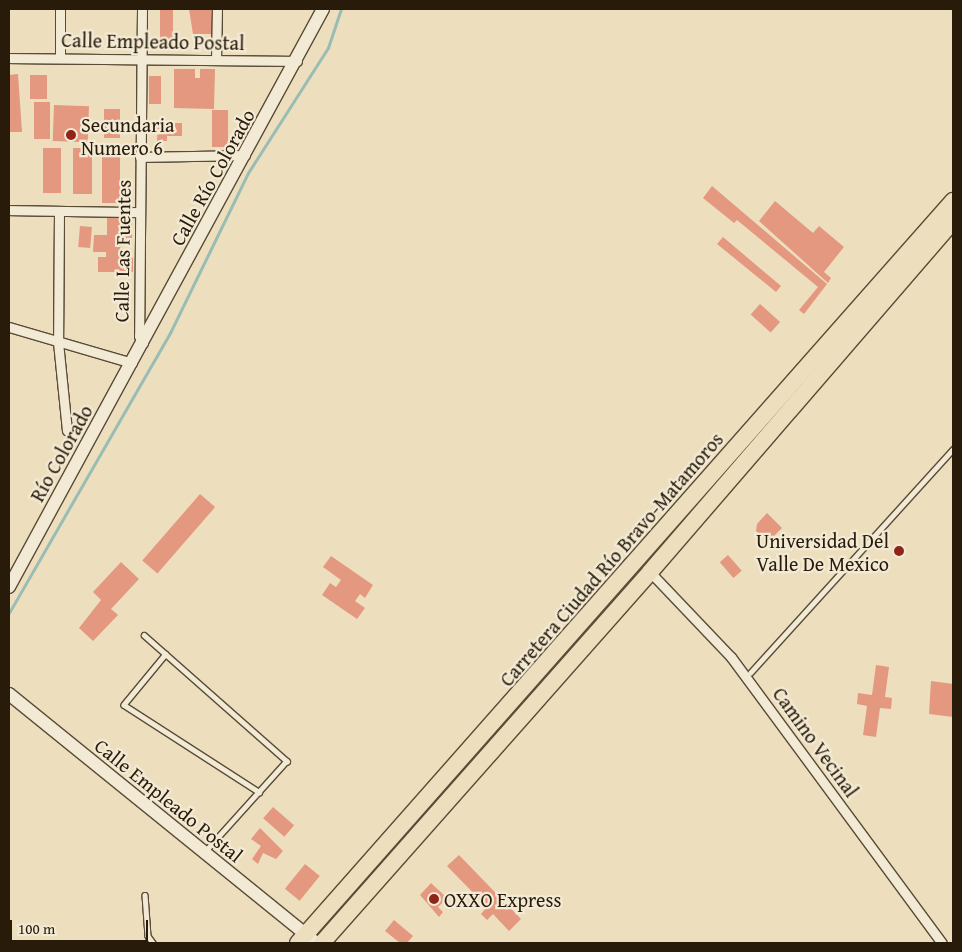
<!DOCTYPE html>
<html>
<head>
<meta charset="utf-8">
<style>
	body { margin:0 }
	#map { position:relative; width:962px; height:952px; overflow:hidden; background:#eddfbe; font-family:"Gentium Book Plus",serif }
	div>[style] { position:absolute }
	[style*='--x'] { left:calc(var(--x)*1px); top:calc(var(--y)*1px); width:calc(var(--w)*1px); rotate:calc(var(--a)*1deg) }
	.stream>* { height:2.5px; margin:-1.25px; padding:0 1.25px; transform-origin:1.25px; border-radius:1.25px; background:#99bcb5 }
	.building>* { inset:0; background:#e3987f; transform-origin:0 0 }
	.roads { filter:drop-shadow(1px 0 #594c37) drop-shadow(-1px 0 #594c37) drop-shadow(0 1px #594c37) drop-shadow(0 -1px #594c37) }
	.lane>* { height:4.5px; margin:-2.25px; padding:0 2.25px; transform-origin:2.25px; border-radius:2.25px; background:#f3ead5 }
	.street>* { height:9px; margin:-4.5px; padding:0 4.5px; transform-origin:4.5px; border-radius:4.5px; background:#f3ead5 }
	.secondary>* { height:12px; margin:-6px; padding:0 6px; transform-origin:6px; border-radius:6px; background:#f3ead5 }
	.highway>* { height:16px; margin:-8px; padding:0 8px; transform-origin:8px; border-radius:8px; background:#eddfbe }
	.dots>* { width:14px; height:14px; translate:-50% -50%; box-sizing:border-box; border:2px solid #f3ead5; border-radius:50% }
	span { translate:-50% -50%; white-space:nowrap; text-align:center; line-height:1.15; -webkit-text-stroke:4.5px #f3ead5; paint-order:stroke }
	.street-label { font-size:20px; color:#281b0a }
	.poi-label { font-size:20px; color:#281b0a }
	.left { translate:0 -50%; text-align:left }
	.right { translate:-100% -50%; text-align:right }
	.frame { position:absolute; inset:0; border:10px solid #281b0a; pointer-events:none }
	.scale { position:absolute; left:10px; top:920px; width:138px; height:22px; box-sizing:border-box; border:2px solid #281b0a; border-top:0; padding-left:6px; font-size:15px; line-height:18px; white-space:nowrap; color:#281b0a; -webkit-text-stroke:4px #f3ead5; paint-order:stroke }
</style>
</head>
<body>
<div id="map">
	<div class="stream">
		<div style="--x:9;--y:613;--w:323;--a:-60.1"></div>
		<div style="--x:170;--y:333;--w:178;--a:-64"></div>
		<div style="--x:248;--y:173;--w:148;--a:-57.4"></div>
		<div style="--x:328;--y:48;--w:41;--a:-71.6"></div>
	</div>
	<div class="building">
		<div style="left:160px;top:9px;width:13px;height:38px"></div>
		<div style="clip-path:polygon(189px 9px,213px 9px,213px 34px,193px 34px)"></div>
		<div style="clip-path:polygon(174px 69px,195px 69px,195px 78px,200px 78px,200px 69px,215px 69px,214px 109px,174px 108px)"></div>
		<div style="clip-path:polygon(18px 74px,22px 132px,9px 132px,9px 75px)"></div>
		<div style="left:30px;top:75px;width:17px;height:24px"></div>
		<div style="left:149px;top:76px;width:12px;height:28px"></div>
		<div style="left:34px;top:102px;width:16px;height:37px"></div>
		<div style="left:54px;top:105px;width:35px;height:36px;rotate:2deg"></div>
		<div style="left:104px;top:109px;width:16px;height:29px"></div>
		<div style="left:212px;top:110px;width:16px;height:37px"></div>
		<div style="clip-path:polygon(158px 123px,182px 123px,182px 136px,167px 136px,167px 141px,157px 141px)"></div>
		<div style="left:43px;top:148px;width:18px;height:45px"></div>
		<div style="left:73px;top:148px;width:19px;height:46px"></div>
		<div style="left:102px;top:148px;width:18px;height:55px"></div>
		<div style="clip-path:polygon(712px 186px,827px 284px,804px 314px,799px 310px,818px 287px,737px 220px,734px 223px,703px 198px)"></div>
		<div style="clip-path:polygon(775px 201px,813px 233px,819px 226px,844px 247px,824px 272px,831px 278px,828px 283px,759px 221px)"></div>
		<div style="clip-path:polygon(107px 218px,121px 218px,120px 257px,133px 258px,133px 272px,98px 272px,98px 257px,106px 257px,106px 252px,93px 252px,94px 235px,107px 235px)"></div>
		<div style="left:122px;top:223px;width:10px;height:22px"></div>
		<div style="left:80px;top:226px;width:12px;height:21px;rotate:5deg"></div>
		<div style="clip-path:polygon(723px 237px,781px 286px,776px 292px,717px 244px)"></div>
		<div style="left:760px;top:304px;width:27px;height:14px;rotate:42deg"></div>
		<div style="left:200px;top:494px;width:20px;height:88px;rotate:41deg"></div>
		<div style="clip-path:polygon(767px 513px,782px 528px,768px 542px,756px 531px,757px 524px)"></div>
		<div style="left:728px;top:555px;width:21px;height:11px;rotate:49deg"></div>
		<div style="clip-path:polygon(331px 556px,373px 585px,365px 598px,360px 594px,355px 601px,365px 608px,357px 619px,322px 595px,330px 583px,336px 587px,341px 580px,323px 567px)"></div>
		<div style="clip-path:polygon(121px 562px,139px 579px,111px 609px,118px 615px,93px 641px,79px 628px,101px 600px,93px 592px)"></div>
		<div style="clip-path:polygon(876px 665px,889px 667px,885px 697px,892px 698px,891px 709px,880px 708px,876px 737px,863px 735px,867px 706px,857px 704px,858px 693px,872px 695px)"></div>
		<div style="clip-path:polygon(931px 681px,953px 684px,953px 717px,929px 714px)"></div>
		<div style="left:273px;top:807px;width:28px;height:15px;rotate:41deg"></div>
		<div style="clip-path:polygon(260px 828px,283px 851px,276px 859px,263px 853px,258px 864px,252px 859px,261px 846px,251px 839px)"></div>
		<div style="clip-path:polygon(459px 855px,521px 919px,509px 931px,493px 914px,487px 920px,481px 914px,487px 907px,447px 866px)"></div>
		<div style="left:305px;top:864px;width:19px;height:32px;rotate:39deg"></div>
		<div style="clip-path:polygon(431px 883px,447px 898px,438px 907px,443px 912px,439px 917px,420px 895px)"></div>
		<div style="clip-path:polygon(394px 920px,413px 936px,407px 943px,400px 943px,385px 931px)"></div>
	</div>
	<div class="roads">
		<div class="lane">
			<div style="--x:144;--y:635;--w:191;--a:41.4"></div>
			<div style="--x:287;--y:761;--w:122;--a:132"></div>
			<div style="--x:166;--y:654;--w:66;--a:129.5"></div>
			<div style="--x:124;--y:705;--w:161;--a:32.8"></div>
			<div style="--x:750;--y:673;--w:302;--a:-47.8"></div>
			<div style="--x:145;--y:895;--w:41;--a:85.8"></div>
			<div style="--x:148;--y:936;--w:9;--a:54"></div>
		</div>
		<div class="street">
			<div style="--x:142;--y:9;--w:327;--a:90.5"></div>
			<div style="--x:139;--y:336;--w:8;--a:60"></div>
			<div style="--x:9;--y:58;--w:288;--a:0.6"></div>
			<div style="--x:60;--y:58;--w:49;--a:-90"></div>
			<div style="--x:216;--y:60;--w:51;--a:-88.9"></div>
			<div style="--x:140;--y:157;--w:105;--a:-1.1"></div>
			<div style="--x:9;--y:210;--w:131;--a:0.9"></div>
			<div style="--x:59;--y:211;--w:131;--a:90.4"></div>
			<div style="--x:58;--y:342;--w:89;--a:84.2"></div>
			<div style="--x:9;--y:327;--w:128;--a:16.3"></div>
			<div style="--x:650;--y:572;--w:117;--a:46.4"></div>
			<div style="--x:731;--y:657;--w:355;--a:53.6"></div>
		</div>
		<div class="secondary">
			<div style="--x:9;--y:587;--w:658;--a:-61.49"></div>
			<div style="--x:9;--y:694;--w:395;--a:39"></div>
		</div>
		<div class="highway">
			<div style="--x:298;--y:943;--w:990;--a:-48.56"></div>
			<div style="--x:322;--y:943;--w:495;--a:-48.5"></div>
			<div style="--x:650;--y:572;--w:464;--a:-49.2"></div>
		</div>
	</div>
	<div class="dots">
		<div style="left:71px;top:135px;background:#8f2418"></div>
		<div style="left:899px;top:551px;background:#8f2418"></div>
		<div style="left:434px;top:899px;background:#8f2418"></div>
	</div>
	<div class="street-label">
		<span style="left:153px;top:41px;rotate:1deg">Calle Empleado Postal</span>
		<span style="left:212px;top:177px;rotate:-61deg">Calle Río Colorado</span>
		<span style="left:122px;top:251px;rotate:-89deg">Calle Las Fuentes</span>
		<span style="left:61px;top:453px;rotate:-61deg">Río Colorado</span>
		<span style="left:611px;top:559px;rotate:-49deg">Carretera Ciudad Río Bravo-Matamoros</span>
		<span style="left:816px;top:742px;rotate:54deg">Camino Vecinal</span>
		<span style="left:169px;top:800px;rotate:39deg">Calle Empleado Postal</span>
	</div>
	<div class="poi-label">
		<span class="left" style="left:81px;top:136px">Secundaria<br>Numero 6</span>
		<span class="right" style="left:889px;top:552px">Universidad Del<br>Valle De Mexico</span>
		<span class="left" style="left:444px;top:899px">OXXO Express</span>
	</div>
	<div class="frame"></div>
	<div class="scale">100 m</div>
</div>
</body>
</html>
